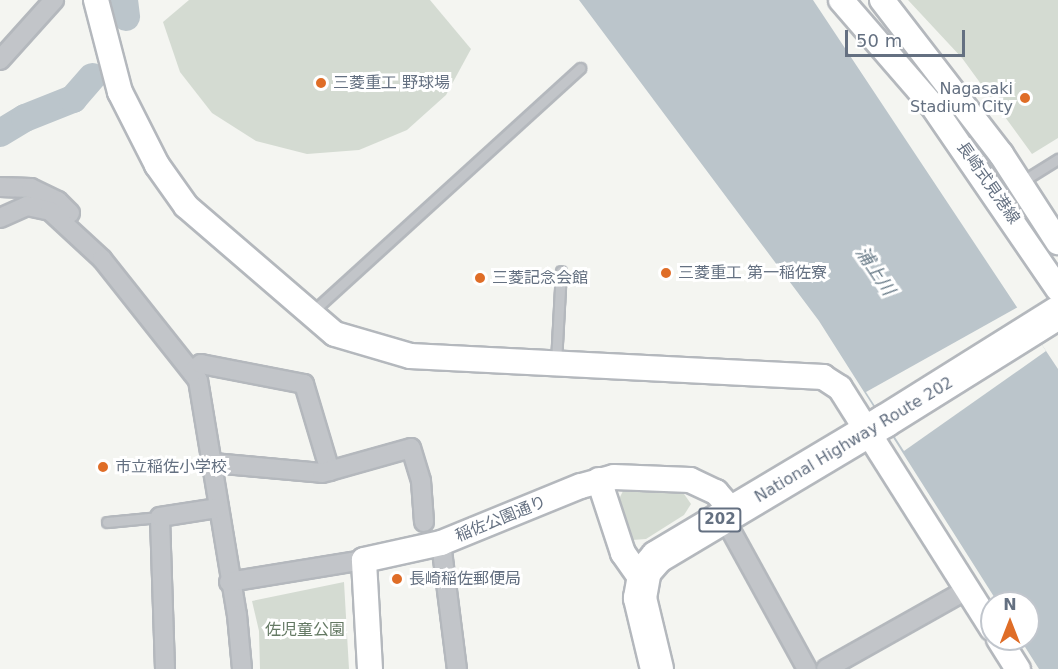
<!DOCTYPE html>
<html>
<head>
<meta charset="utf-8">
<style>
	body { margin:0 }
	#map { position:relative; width:1058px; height:669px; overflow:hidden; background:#f4f5f1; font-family:"DejaVu Sans","Noto Sans JP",sans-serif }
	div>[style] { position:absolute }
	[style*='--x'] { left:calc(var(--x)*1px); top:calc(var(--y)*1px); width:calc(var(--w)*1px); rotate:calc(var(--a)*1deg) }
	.green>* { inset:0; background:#d4dbd2 }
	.water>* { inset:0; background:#bbc5cb }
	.pier>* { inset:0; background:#f4f5f1 }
	.river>* { height:28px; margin:-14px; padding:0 14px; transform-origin:14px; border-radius:14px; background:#bbc5cb }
	.roads { filter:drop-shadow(2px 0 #b4b8bd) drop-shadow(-2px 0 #b4b8bd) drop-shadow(0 2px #b4b8bd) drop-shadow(0 -2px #b4b8bd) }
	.lane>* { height:9px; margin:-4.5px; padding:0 4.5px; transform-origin:4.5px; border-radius:4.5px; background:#c2c5c9 }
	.street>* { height:18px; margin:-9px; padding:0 9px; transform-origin:9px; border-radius:9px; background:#c2c5c9 }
	.secondary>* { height:24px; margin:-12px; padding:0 12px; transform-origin:12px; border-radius:12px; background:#fff }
	.highway>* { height:32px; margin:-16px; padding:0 16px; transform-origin:16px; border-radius:16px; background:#fff }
	.dots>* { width:16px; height:16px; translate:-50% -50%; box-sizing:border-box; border:3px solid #fff; border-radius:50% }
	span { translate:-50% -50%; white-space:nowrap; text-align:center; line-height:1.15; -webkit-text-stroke:6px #fff; paint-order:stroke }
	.shield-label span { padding:2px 4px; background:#fff; border:2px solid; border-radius:4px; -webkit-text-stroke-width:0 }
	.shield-label { font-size:15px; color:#647081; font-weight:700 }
	.poi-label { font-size:16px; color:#647081 }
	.left { translate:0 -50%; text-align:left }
	.right { translate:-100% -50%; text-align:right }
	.street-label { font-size:16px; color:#647081 }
	.park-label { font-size:16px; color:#647963 }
	.water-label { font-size:18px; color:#657885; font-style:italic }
	.north { position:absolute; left:980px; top:591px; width:60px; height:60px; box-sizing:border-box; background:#fff; border:2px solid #c1c6cd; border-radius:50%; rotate:0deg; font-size:16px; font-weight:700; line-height:24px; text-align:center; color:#647081 }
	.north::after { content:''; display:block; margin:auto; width:21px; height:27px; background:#df6d27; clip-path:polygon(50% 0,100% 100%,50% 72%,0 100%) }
	.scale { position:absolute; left:845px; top:30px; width:120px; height:27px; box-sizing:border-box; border:3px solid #647081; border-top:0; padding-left:8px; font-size:18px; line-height:21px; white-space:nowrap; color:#647081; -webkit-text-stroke:4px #fff; paint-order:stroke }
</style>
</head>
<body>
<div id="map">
	<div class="green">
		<div style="clip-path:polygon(189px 0,430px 0,471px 49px,446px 95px,407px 130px,359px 150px,307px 154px,256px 141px,212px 113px,180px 72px,163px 22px)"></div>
		<div style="clip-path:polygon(908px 0,1058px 0,1058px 138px,1032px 154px,962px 58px)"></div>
		<div style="clip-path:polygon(630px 490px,682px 491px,691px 504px,684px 515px,646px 539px,632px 540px,627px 534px,619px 499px,623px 491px)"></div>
		<div style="clip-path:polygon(344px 582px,349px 669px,260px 669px,259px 631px,252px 601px)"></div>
	</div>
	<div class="water">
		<div style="clip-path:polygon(579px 0,813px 0,1058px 369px,1058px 669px,1039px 669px,1020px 639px,1028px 639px,1028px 603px,998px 603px,819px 321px)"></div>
	</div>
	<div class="pier">
		<div style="clip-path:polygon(1018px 307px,1046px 351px,904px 451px,866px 392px)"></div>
	</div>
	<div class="river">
		<div style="--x:124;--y:0;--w:17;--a:83"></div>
		<div style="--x:0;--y:133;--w:29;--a:-31"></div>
		<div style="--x:25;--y:118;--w:52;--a:-21.6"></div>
		<div style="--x:73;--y:99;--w:29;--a:-49"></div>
	</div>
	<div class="roads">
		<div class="lane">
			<div style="--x:1021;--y:182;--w:44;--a:-31.9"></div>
			<div style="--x:311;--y:313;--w:364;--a:-42.3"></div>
			<div style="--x:556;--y:362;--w:91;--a:-86.9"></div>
			<div style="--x:107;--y:522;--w:53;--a:-5.4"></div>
		</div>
		<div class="street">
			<div style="--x:0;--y:60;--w:81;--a:-48"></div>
			<div style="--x:0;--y:187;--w:31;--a:2"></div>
			<div style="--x:31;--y:188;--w:30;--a:26"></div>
			<div style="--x:58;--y:201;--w:17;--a:45"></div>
			<div style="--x:0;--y:218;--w:30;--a:-24"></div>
			<div style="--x:27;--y:206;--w:24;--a:12"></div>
			<div style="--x:50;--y:211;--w:71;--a:42.7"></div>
			<div style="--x:102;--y:259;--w:154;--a:51.6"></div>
			<div style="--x:198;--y:380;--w:238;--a:80.6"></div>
			<div style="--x:237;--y:615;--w:54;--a:84.7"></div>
			<div style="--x:192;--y:372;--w:12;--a:-42"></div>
			<div style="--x:201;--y:364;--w:105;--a:11"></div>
			<div style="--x:304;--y:384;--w:91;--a:73.4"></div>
			<div style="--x:213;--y:463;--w:109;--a:5.2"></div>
			<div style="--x:322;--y:473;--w:92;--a:-15.7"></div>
			<div style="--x:411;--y:448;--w:34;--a:73"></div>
			<div style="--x:421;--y:481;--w:41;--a:85.8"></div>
			<div style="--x:724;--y:518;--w:172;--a:61.2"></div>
			<div style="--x:441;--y:543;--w:127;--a:82.8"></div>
			<div style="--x:229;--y:582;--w:137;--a:-9.3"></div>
			<div style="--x:165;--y:669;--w:152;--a:-91.9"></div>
			<div style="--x:160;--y:517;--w:59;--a:-8.8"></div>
			<div style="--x:826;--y:669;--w:163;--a:-29.4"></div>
		</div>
		<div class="secondary">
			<div style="--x:96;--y:0;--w:95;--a:75.4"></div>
			<div style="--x:120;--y:92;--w:82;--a:63.1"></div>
			<div style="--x:157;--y:165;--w:50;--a:54.7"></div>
			<div style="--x:186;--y:206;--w:196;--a:40.7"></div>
			<div style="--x:335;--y:334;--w:78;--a:16.3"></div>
			<div style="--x:410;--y:356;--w:414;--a:2.9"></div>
			<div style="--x:823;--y:377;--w:20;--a:33"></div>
			<div style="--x:840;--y:388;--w:284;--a:57.7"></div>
			<div style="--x:841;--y:0;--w:139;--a:49.1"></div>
			<div style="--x:932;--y:105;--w:223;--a:55.6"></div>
			<div style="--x:882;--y:0;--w:195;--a:52.3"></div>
			<div style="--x:1001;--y:154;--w:105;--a:57.1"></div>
			<div style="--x:599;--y:480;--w:77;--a:71.8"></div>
			<div style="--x:623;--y:553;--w:33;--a:55"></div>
			<div style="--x:999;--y:639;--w:36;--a:58"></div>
			<div style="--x:370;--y:669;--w:109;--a:-93.2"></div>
			<div style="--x:364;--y:560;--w:79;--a:-12.4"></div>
			<div style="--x:441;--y:543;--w:151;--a:-22.2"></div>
			<div style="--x:581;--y:486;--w:34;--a:-15"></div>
			<div style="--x:614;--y:477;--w:76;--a:2.3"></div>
			<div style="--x:690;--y:480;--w:29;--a:25"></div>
			<div style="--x:716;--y:492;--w:28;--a:49"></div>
		</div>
		<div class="highway">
			<div style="--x:657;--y:669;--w:73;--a:-103.5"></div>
			<div style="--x:640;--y:598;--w:27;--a:-80"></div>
			<div style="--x:645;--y:571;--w:18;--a:-49"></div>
			<div style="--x:657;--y:557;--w:265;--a:-30.8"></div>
			<div style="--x:885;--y:421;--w:204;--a:-32"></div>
		</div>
	</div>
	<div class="dots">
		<div style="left:321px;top:83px;background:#df6d27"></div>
		<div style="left:1025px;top:98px;background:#df6d27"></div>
		<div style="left:666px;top:273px;background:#df6d27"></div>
		<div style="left:480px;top:278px;background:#df6d27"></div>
		<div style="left:103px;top:467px;background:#df6d27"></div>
		<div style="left:397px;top:579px;background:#df6d27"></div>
	</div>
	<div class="shield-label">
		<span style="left:720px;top:520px">202</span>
	</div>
	<div class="poi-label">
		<span class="left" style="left:333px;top:83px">三菱重工 野球場</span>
		<span class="right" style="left:1013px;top:98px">Nagasaki<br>Stadium City</span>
		<span class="left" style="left:678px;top:273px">三菱重工 第一稲佐寮</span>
		<span class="left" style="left:492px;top:278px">三菱記念会館</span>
		<span class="left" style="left:115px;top:467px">市立稲佐小学校</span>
		<span class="left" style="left:409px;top:579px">長崎稲佐郵便局</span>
	</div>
	<div class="street-label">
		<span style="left:988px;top:183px;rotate:55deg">長崎式見港線</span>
		<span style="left:854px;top:440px;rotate:-31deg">National Highway Route 202</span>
		<span style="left:501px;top:519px;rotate:-22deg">稲佐公園通り</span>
	</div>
	<div class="park-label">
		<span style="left:305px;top:630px">佐児童公園</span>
	</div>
	<div class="water-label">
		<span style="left:875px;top:271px;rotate:56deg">浦上川</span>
	</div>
	<div class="north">N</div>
	<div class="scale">50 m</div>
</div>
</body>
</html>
